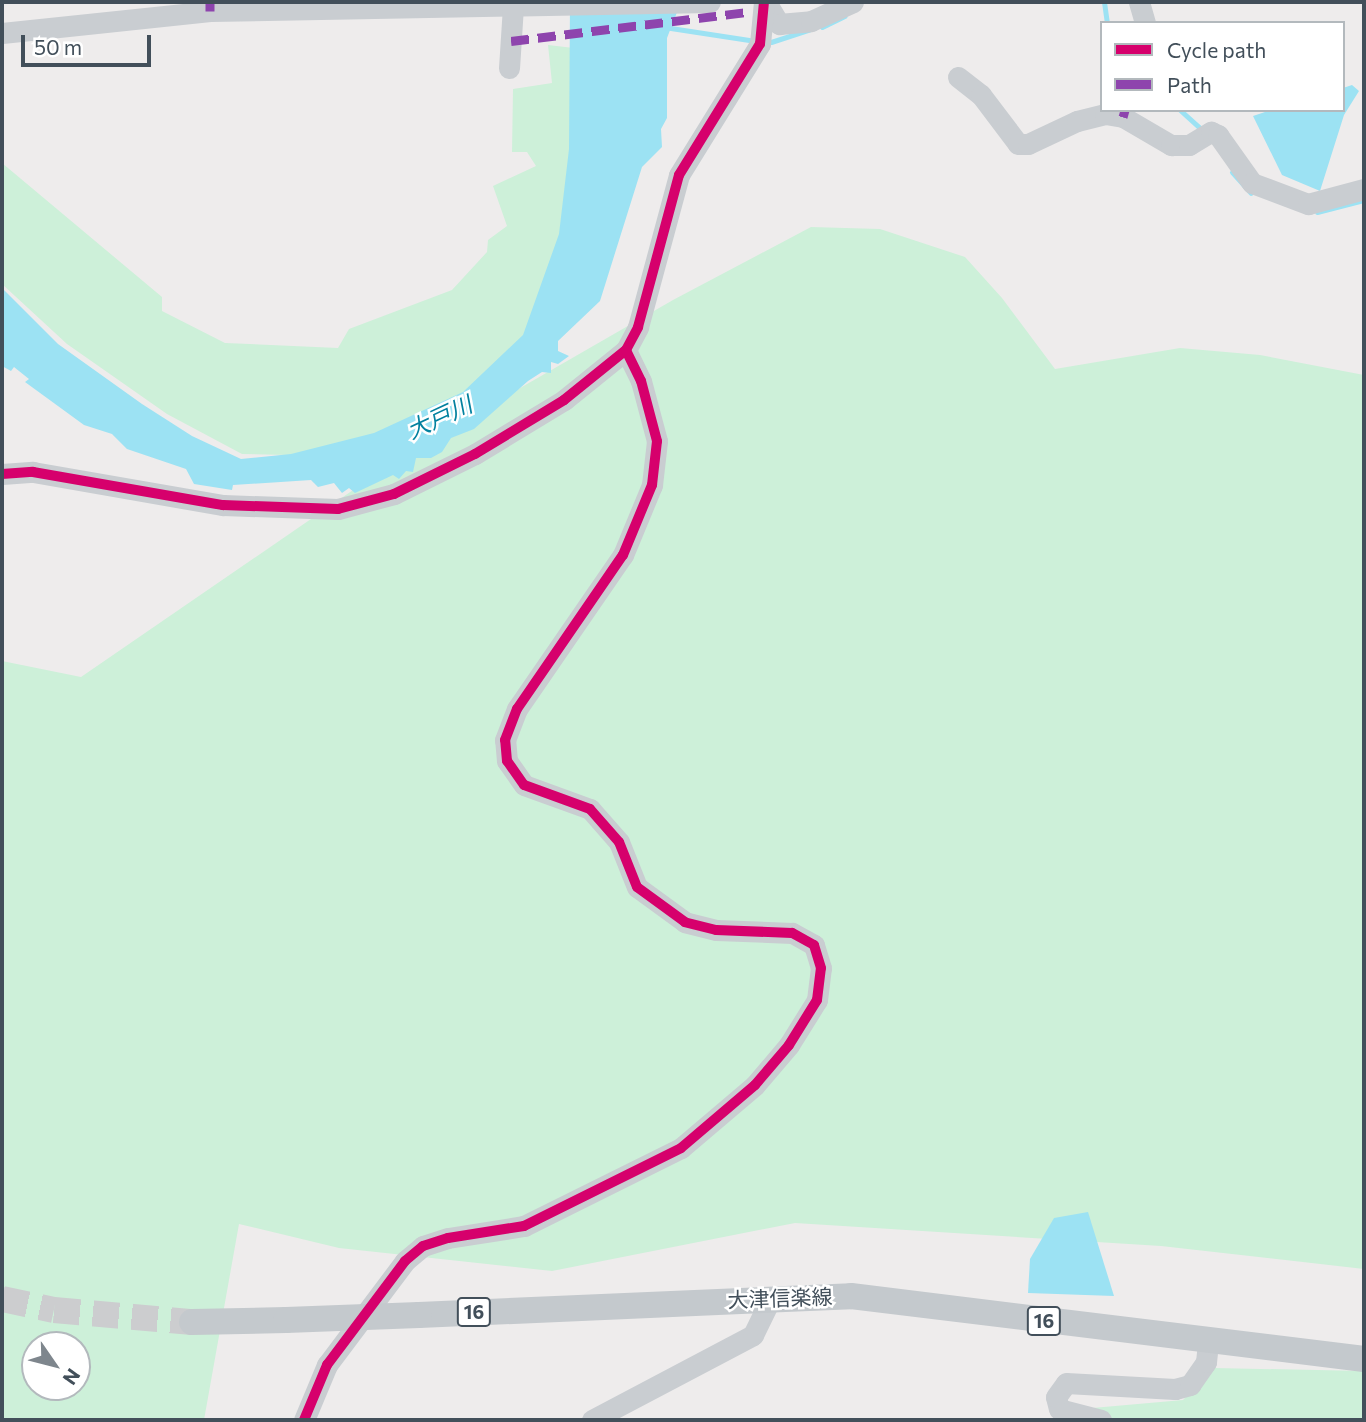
<!DOCTYPE html>
<html>
<head>
<meta charset="utf-8">
<style>
	body { margin:0 }
	#map { position:relative; width:1366px; height:1422px; overflow:hidden; background:#eeecec; font-family:Commissioner,"Noto Sans JP",sans-serif }
	div>[style] { position:absolute }
	[style*='--x'] { left:calc(var(--x)*1px); top:calc(var(--y)*1px); width:calc(var(--w)*1px); rotate:calc(var(--a)*1deg) }
	.green>* { inset:0; background:#cdf0d9 }
	.water>* { inset:0; background:#9ce2f3 }
	.stream>* { height:5px; margin:-2.5px; padding:0 2.5px; transform-origin:2.5px; border-radius:2.5px; background:#9ce2f3 }
	.major-tunnel>* { height:26px; margin-top:-13px; transform-origin:0; background:repeating-linear-gradient(90deg,#cccdcf 0 26px,transparent 0 39px) }
	.minor>* { height:21px; margin:-10.5px; padding:0 10.5px; transform-origin:10.5px; border-radius:10.5px; background:#c9cdd1 }
	.major>* { height:26px; margin:-13px; padding:0 13px; transform-origin:13px; border-radius:13px; background:#c4c9cd }
	.major-bridge>* { height:26px; margin:-13px; padding:0 13px; transform-origin:13px; border-radius:13px; background:#c4c9cd }
	.quiet>* { height:9px; margin-top:-4.5px; transform-origin:0; background:repeating-linear-gradient(90deg,#8e44ad 0 18px,transparent 0 27px) }
	.cycleway>* { height:10px; margin:-5px; padding:0 5px; transform-origin:5px; border-radius:5px; background:#d6006c }
	span { translate:-50% -50%; white-space:nowrap; text-align:center; line-height:1.15; -webkit-text-stroke:5px #fff; paint-order:stroke }
	.shield-label span { padding:2px 5px; background:#fff; border:2px solid; border-radius:5px; -webkit-text-stroke-width:0 }
	.shield-label { font-size:19px; color:#424f5a; font-weight:700 }
	.street-label { font-size:21px; color:#424f5a }
	.water-label { font-size:23px; color:#02819f; font-style:italic }
	.frame { position:absolute; inset:0; border:4px solid #424f5a; pointer-events:none }
	.legend { position:absolute; left:1100px; top:21px; width:245px; height:91px; box-sizing:border-box; background:#fff; border:2px solid #b3b9bd; margin:0; padding:9px 12px; list-style:none; font-size:21px; color:#424f5a }
	.legend li { display:flex; align-items:center; gap:14px; height:35px }
	.legend b { width:35px; border:2px solid #b3b9bd }
	.north { position:absolute; left:21px; top:1331px; width:70px; height:70px; box-sizing:border-box; background:#fff; border:2px solid #b3b9bd; border-radius:50%; rotate:125deg; font-size:19px; font-weight:700; line-height:28px; text-align:center; color:#424f5a }
	.north::after { content:''; display:block; margin:auto; width:24px; height:32px; background:#7e868d; clip-path:polygon(50% 0,100% 100%,50% 72%,0 100%) }
	.scale { position:absolute; left:21px; top:35px; width:130px; height:32px; box-sizing:border-box; border:4px solid #424f5a; border-top:0; padding-left:9px; font-size:21px; line-height:24px; white-space:nowrap; color:#424f5a; -webkit-text-stroke:5px #fff; paint-order:stroke }
</style>
</head>
<body>
<div id="map">
	<div class="green">
		<div style="clip-path:polygon(548px 45px,582px 49px,582px 158px,535px 335px,468px 398px,334px 456px,242px 454px,167px 414px,67px 344px,2px 284px,2px 163px,162px 297px,162px 311px,225px 343px,338px 348px,349px 329px,452px 290px,487px 252px,488px 240px,507px 226px,493px 186px,536px 166px,527px 152px,512px 152px,513px 89px,552px 83px)"></div>
		<div style="clip-path:polygon(evenodd,811px 227px,880px 229px,965px 257px,1002px 298px,1055px 369px,1180px 348px,1260px 355px,1364px 375px,1364px 1269px,1161px 1246px,795px 1223px,552px 1271px,339px 1248px,239px 1224px,204px 1420px,2px 1420px,2px 661px,81px 677px,407px 453px,673px 300px,811px 227px,35px 1345px,77px 1345px,77px 1387px,35px 1387px,35px 1345px)"></div>
		<div style="clip-path:polygon(1214px 1368px,1364px 1371px,1364px 1420px,1117px 1420px,1081px 1409px,1183px 1400px)"></div>
	</div>
	<div class="water">
		<div style="clip-path:polygon(570px 2px,681px 2px,667px 38px,667px 118px,661px 129px,662px 147px,642px 167px,600px 301px,558px 341px,558px 351px,569px 356px,558px 364px,551px 362px,551px 373px,542px 372px,528px 381px,474px 429px,451px 438px,442px 452px,431px 458px,416px 458px,413px 472px,406px 471px,399px 479px,393px 475px,355px 493px,349px 488px,342px 493px,334px 483px,318px 487px,311px 480px,233px 485px,232px 490px,194px 484px,186px 469px,127px 449px,112px 434px,84px 425px,25px 382px,29px 379px,14px 367px,11px 371px,2px 366px,2px 288px,58px 344px,142px 404px,192px 436px,241px 459px,291px 454px,374px 433px,463px 392px,523px 335px,559px 234px,569px 149px)"></div>
		<div style="clip-path:polygon(1352px 85px,1359px 91px,1344px 115px,1320px 191px,1282px 175px,1253px 116px,1271px 110px,1343px 110px,1343px 88px)"></div>
		<div style="clip-path:polygon(1088px 1212px,1114px 1296px,1028px 1293px,1030px 1259px,1054px 1218px)"></div>
	</div>
	<div class="stream">
		<div style="--x:1104;--y:2;--w:21;--a:82"></div>
		<div style="--x:664;--y:27;--w:86;--a:8.7"></div>
		<div style="--x:822;--y:27;--w:25;--a:-26"></div>
		<div style="--x:771;--y:42;--w:40;--a:-18"></div>
		<div style="--x:1180;--y:110;--w:30;--a:42"></div>
		<div style="--x:1232;--y:172;--w:28;--a:48"></div>
		<div style="--x:1317;--y:212;--w:49;--a:-14.3"></div>
	</div>
	<div class="major-tunnel">
		<div style="--x:2;--y:1299;--w:53;--a:11.9"></div>
		<div style="--x:54;--y:1310;--w:139;--a:5"></div>
	</div>
	<div class="minor">
		<div style="--x:766;--y:2;--w:26;--a:59"></div>
		<div style="--x:779;--y:24;--w:32;--a:-5"></div>
		<div style="--x:811;--y:21;--w:46;--a:-24.3"></div>
		<div style="--x:1139;--y:2;--w:22;--a:74"></div>
		<div style="--x:2;--y:33;--w:209;--a:-6"></div>
		<div style="--x:210;--y:11;--w:500;--a:-1.03"></div>
		<div style="--x:509;--y:68;--w:62;--a:-86.3"></div>
		<div style="--x:958;--y:77;--w:29;--a:38"></div>
		<div style="--x:981;--y:95;--w:61;--a:52.9"></div>
		<div style="--x:1018;--y:144;--w:10;--a:0"></div>
		<div style="--x:1028;--y:144;--w:54;--a:-25.1"></div>
		<div style="--x:1077;--y:121;--w:29;--a:-14"></div>
		<div style="--x:1105;--y:114;--w:18;--a:9"></div>
		<div style="--x:1123;--y:117;--w:56;--a:30.3"></div>
		<div style="--x:1171;--y:145;--w:18;--a:0"></div>
		<div style="--x:1189;--y:145;--w:26;--a:-31"></div>
		<div style="--x:1211;--y:132;--w:8;--a:23"></div>
		<div style="--x:1218;--y:135;--w:59;--a:54.7"></div>
		<div style="--x:1252;--y:183;--w:60;--a:20.6"></div>
		<div style="--x:1308;--y:204;--w:58;--a:-15"></div>
		<div style="--x:2;--y:474;--w:31;--a:-4"></div>
		<div style="--x:33;--y:472;--w:193;--a:9.9"></div>
		<div style="--x:223;--y:505;--w:115;--a:2"></div>
		<div style="--x:338;--y:509;--w:58;--a:-15"></div>
		<div style="--x:394;--y:494;--w:90;--a:-26.3"></div>
		<div style="--x:475;--y:454;--w:104;--a:-31.2"></div>
		<div style="--x:564;--y:400;--w:80;--a:-38.9"></div>
		<div style="--x:626;--y:350;--w:26;--a:-62"></div>
		<div style="--x:638;--y:327;--w:157;--a:-74.9"></div>
		<div style="--x:679;--y:175;--w:154;--a:-58.3"></div>
		<div style="--x:760;--y:44;--w:42;--a:-84.6"></div>
		<div style="--x:304;--y:1420;--w:60;--a:-67.3"></div>
		<div style="--x:327;--y:1365;--w:130;--a:-53.1"></div>
		<div style="--x:405;--y:1261;--w:23;--a:-40"></div>
		<div style="--x:423;--y:1246;--w:26;--a:-18"></div>
		<div style="--x:448;--y:1238;--w:77;--a:-9"></div>
		<div style="--x:524;--y:1226;--w:175;--a:-26.4"></div>
		<div style="--x:681;--y:1148;--w:97;--a:-40.4"></div>
		<div style="--x:755;--y:1085;--w:52;--a:-49.6"></div>
		<div style="--x:789;--y:1045;--w:53;--a:-58.1"></div>
		<div style="--x:817;--y:1000;--w:32;--a:-83"></div>
		<div style="--x:821;--y:968;--w:24;--a:-107"></div>
		<div style="--x:814;--y:945;--w:25;--a:-151"></div>
		<div style="--x:792;--y:933;--w:76;--a:-177.7"></div>
		<div style="--x:716;--y:930;--w:32;--a:-166"></div>
		<div style="--x:685;--y:922;--w:59;--a:-143.9"></div>
		<div style="--x:637;--y:887;--w:48;--a:-111.8"></div>
		<div style="--x:619;--y:842;--w:44;--a:-131.3"></div>
		<div style="--x:590;--y:809;--w:70;--a:-160"></div>
		<div style="--x:524;--y:785;--w:29;--a:-125"></div>
		<div style="--x:507;--y:761;--w:21;--a:-95"></div>
		<div style="--x:505;--y:740;--w:33;--a:-69"></div>
		<div style="--x:517;--y:709;--w:187;--a:-55.5"></div>
		<div style="--x:623;--y:555;--w:76;--a:-67.5"></div>
		<div style="--x:652;--y:485;--w:44;--a:-83.5"></div>
		<div style="--x:657;--y:441;--w:62;--a:-104.9"></div>
		<div style="--x:641;--y:381;--w:34;--a:-116"></div>
		<div style="--x:592;--y:1420;--w:182;--a:-27.8"></div>
		<div style="--x:753;--y:1335;--w:41;--a:-64.1"></div>
		<div style="--x:1101;--y:1420;--w:43;--a:-165.3"></div>
		<div style="--x:1059;--y:1409;--w:12;--a:-104"></div>
		<div style="--x:1056;--y:1397;--w:17;--a:-54"></div>
		<div style="--x:1066;--y:1383;--w:109;--a:3.2"></div>
		<div style="--x:1175;--y:1389;--w:16;--a:-15"></div>
		<div style="--x:1190;--y:1385;--w:28;--a:-55"></div>
		<div style="--x:1206;--y:1362;--w:20;--a:-84"></div>
	</div>
	<div class="major">
		<div style="--x:419;--y:1315;--w:432;--a:-2.5"></div>
		<div style="--x:851;--y:1296;--w:517;--a:7"></div>
		<div style="--x:192;--y:1322;--w:94;--a:-1.2"></div>
	</div>
	<div class="major-bridge">
		<div style="--x:286;--y:1320;--w:133;--a:-2.2"></div>
	</div>
	<div class="quiet">
		<div style="--x:210;--y:2;--w:9;--a:90"></div>
		<div style="--x:511;--y:41;--w:239;--a:-7"></div>
		<div style="--x:1123;--y:117;--w:7;--a:-74"></div>
	</div>
	<div class="cycleway">
		<div style="--x:2;--y:474;--w:31;--a:-4"></div>
		<div style="--x:33;--y:472;--w:193;--a:9.9"></div>
		<div style="--x:223;--y:505;--w:115;--a:2"></div>
		<div style="--x:338;--y:509;--w:58;--a:-15"></div>
		<div style="--x:394;--y:494;--w:90;--a:-26.3"></div>
		<div style="--x:475;--y:454;--w:104;--a:-31.2"></div>
		<div style="--x:564;--y:400;--w:80;--a:-38.9"></div>
		<div style="--x:626;--y:350;--w:26;--a:-62"></div>
		<div style="--x:638;--y:327;--w:157;--a:-74.9"></div>
		<div style="--x:679;--y:175;--w:154;--a:-58.3"></div>
		<div style="--x:760;--y:44;--w:42;--a:-84.6"></div>
		<div style="--x:304;--y:1420;--w:60;--a:-67.3"></div>
		<div style="--x:327;--y:1365;--w:130;--a:-53.1"></div>
		<div style="--x:405;--y:1261;--w:23;--a:-40"></div>
		<div style="--x:423;--y:1246;--w:26;--a:-18"></div>
		<div style="--x:448;--y:1238;--w:77;--a:-9"></div>
		<div style="--x:524;--y:1226;--w:175;--a:-26.4"></div>
		<div style="--x:681;--y:1148;--w:97;--a:-40.4"></div>
		<div style="--x:755;--y:1085;--w:52;--a:-49.6"></div>
		<div style="--x:789;--y:1045;--w:53;--a:-58.1"></div>
		<div style="--x:817;--y:1000;--w:32;--a:-83"></div>
		<div style="--x:821;--y:968;--w:24;--a:-107"></div>
		<div style="--x:814;--y:945;--w:25;--a:-151"></div>
		<div style="--x:792;--y:933;--w:76;--a:-177.7"></div>
		<div style="--x:716;--y:930;--w:32;--a:-166"></div>
		<div style="--x:685;--y:922;--w:59;--a:-143.9"></div>
		<div style="--x:637;--y:887;--w:48;--a:-111.8"></div>
		<div style="--x:619;--y:842;--w:44;--a:-131.3"></div>
		<div style="--x:590;--y:809;--w:70;--a:-160"></div>
		<div style="--x:524;--y:785;--w:29;--a:-125"></div>
		<div style="--x:507;--y:761;--w:21;--a:-95"></div>
		<div style="--x:505;--y:740;--w:33;--a:-69"></div>
		<div style="--x:517;--y:709;--w:187;--a:-55.5"></div>
		<div style="--x:623;--y:555;--w:76;--a:-67.5"></div>
		<div style="--x:652;--y:485;--w:44;--a:-83.5"></div>
		<div style="--x:657;--y:441;--w:62;--a:-104.9"></div>
		<div style="--x:641;--y:381;--w:34;--a:-116"></div>
	</div>
	<div class="shield-label">
		<span style="left:474px;top:1312px">16</span>
		<span style="left:1044px;top:1321px">16</span>
	</div>
	<div class="street-label">
		<span style="left:780px;top:1298px;rotate:-2deg">大津信楽線</span>
	</div>
	<div class="water-label">
		<span style="left:439px;top:417px;rotate:-25deg">大戸川</span>
	</div>
	<div class="frame"></div>
	<ul class="legend">
	<li><b style="height:9px;background:#d6006c"></b>Cycle path</li>
	<li><b style="height:9px;background:#8e44ad"></b>Path</li>
	</ul>
	<div class="north">N</div>
	<div class="scale">50 m</div>
</div>
</body>
</html>
